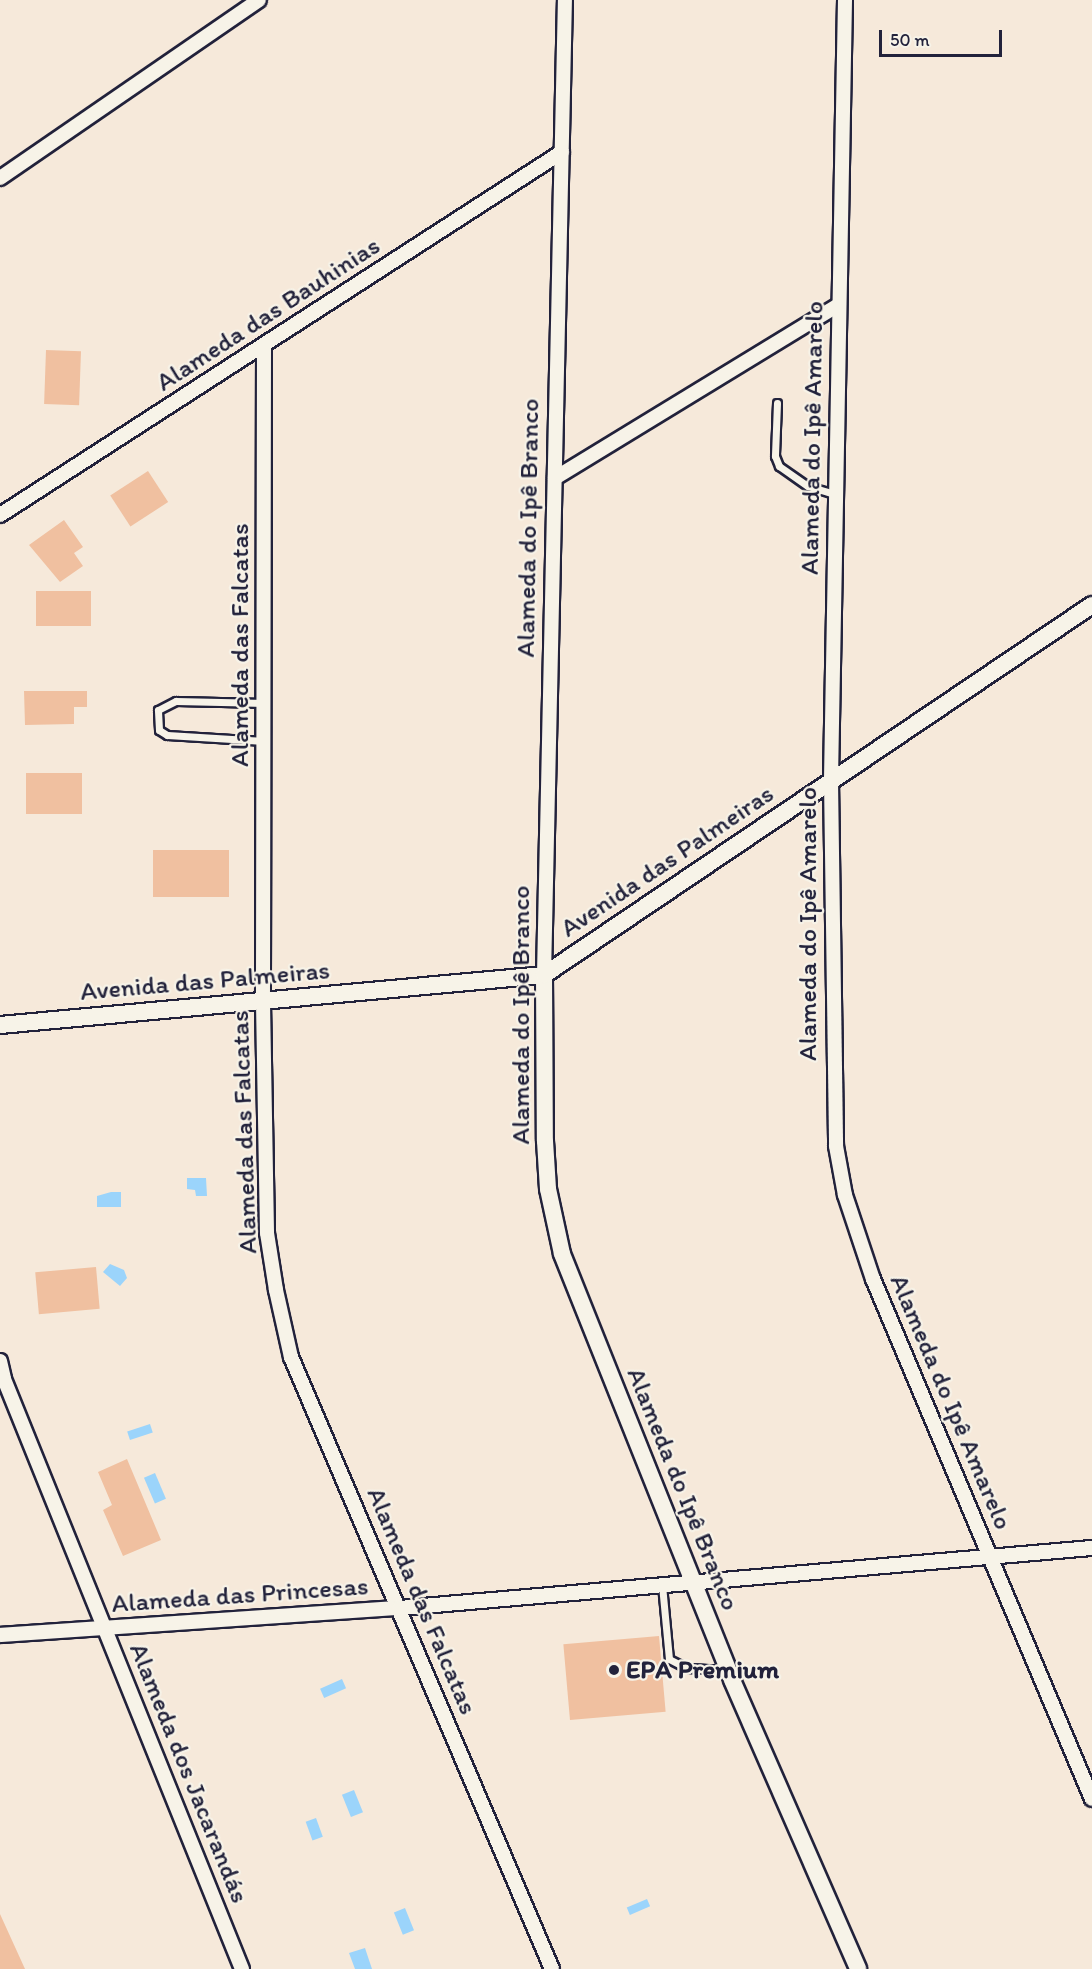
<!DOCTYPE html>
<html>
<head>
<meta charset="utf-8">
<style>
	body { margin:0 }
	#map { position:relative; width:1092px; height:1969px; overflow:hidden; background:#f6e9da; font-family:Itim,sans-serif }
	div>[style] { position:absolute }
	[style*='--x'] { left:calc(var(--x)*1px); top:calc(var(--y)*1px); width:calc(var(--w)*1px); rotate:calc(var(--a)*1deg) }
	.water>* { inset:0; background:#9bd4fb; transform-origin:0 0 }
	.building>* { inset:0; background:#f0c0a0; transform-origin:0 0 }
	.roads { filter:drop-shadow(2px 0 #22223b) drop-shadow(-2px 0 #22223b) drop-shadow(0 2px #22223b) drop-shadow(0 -2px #22223b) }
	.service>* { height:7px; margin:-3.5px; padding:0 3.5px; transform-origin:3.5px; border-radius:3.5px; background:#f7f3e8 }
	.minor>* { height:14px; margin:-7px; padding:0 7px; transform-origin:7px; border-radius:7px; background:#f7f3e8 }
	.tertiary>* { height:16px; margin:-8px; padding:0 8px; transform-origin:8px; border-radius:8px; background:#f7f3e8 }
	.dots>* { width:16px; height:16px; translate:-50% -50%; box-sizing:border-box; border:3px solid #f7f3e8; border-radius:50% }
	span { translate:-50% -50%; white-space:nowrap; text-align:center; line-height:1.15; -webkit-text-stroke:4.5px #f7f3e8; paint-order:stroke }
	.street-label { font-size:26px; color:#22223b }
	.poi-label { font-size:26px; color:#22223b; font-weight:700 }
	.left { translate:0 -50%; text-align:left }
	.scale { position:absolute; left:879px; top:30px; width:123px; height:27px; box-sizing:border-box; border:3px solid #22223b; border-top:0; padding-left:8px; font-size:18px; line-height:21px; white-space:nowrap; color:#22223b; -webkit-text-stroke:4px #f7f3e8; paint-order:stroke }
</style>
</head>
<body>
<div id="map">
	<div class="water">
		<div style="clip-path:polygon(187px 1178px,206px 1178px,207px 1196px,196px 1196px,195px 1190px,187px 1189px)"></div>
		<div style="clip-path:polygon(111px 1192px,121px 1192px,121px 1207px,97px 1207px,97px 1196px)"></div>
		<div style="clip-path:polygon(110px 1264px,124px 1270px,127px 1278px,120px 1286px,103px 1272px)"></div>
		<div style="left:150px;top:1424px;width:9px;height:24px;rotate:72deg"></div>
		<div style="left:155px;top:1473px;width:28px;height:12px;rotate:67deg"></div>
		<div style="left:342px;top:1679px;width:10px;height:24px;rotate:66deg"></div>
		<div style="left:354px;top:1790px;width:24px;height:13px;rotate:68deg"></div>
		<div style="left:316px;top:1818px;width:20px;height:11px;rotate:70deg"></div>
		<div style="left:647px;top:1899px;width:8px;height:22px;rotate:67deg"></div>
		<div style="left:405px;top:1908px;width:24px;height:12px;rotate:68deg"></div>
		<div style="clip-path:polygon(365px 1948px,372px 1969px,355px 1969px,349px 1953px)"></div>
	</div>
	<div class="building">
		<div style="left:46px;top:350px;width:35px;height:54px;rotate:2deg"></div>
		<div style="left:148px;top:471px;width:37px;height:45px;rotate:57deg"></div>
		<div style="clip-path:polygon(64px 520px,83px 547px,74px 553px,83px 566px,60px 582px,29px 545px)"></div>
		<div style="left:36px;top:591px;width:55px;height:35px"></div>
		<div style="clip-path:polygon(24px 691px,87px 691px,87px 707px,74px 707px,74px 724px,25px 725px)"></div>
		<div style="left:26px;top:773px;width:56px;height:41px"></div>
		<div style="left:153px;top:850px;width:76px;height:47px"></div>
		<div style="left:96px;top:1267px;width:42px;height:61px;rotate:85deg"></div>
		<div style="clip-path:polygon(127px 1459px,161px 1540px,123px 1556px,103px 1510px,112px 1505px,98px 1472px)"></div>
		<div style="left:659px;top:1636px;width:76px;height:96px;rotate:85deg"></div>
		<div style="clip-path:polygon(0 1914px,25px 1969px,0 1969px)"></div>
	</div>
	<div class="roads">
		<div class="service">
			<div style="--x:777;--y:403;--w:53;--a:92.2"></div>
			<div style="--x:775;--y:456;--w:11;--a:68"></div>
			<div style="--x:779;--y:466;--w:35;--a:35"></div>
			<div style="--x:808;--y:486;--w:28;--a:17"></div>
			<div style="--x:264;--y:741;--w:97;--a:-176.5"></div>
			<div style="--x:167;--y:735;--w:9;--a:-148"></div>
			<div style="--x:159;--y:730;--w:20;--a:-93"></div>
			<div style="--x:158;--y:710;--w:20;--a:-27"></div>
			<div style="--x:176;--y:701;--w:89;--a:1.3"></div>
			<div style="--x:662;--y:1585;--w:74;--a:84.6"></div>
			<div style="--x:669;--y:1659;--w:20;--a:27"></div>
			<div style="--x:687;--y:1668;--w:41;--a:2.8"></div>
		</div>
		<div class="minor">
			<div style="--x:845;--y:0;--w:781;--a:91.03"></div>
			<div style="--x:831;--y:781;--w:365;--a:89.2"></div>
			<div style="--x:836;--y:1146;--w:50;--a:79.6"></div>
			<div style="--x:845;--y:1195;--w:89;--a:71.6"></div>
			<div style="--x:873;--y:1279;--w:564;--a:67.16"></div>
			<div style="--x:0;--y:178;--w:314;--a:-34.5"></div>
			<div style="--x:264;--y:345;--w:658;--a:90.09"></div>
			<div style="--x:263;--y:1003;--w:230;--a:89"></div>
			<div style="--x:267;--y:1233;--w:58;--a:81"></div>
			<div style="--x:276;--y:1290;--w:69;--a:77.4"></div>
			<div style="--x:291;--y:1357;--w:665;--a:66.9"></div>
			<div style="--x:555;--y:478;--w:332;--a:-31.4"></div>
			<div style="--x:0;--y:515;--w:669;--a:-32.86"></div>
			<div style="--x:544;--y:975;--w:975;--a:-88.77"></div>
			<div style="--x:0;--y:1361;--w:18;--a:77"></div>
			<div style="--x:4;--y:1379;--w:636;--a:68.03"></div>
			<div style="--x:0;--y:1635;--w:401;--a:-3.9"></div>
			<div style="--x:400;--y:1608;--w:695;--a:-4.96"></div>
		</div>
		<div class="tertiary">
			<div style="--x:544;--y:975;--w:166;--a:89.7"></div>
			<div style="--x:545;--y:1141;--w:48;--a:86.4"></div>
			<div style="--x:548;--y:1189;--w:66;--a:77.8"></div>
			<div style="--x:562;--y:1254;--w:459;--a:68.2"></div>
			<div style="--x:732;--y:1680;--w:315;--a:66.4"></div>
			<div style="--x:0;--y:1025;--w:546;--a:-5.25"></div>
			<div style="--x:544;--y:975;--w:661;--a:-34.03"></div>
		</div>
	</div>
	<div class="dots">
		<div style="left:614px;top:1670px;background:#22223b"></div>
	</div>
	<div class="street-label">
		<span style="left:268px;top:314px;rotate:-33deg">Alameda das Bauhinias</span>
		<span style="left:812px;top:438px;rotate:-89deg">Alameda do Ipê Amarelo</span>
		<span style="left:528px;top:528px;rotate:-89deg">Alameda do Ipê Branco</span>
		<span style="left:240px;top:645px;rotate:-90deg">Alameda das Falcatas</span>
		<span style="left:667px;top:861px;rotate:-34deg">Avenida das Palmeiras</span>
		<span style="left:808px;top:924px;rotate:-90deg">Alameda do Ipê Amarelo</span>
		<span style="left:205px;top:981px;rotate:-5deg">Avenida das Palmeiras</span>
		<span style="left:521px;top:1015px;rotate:-90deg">Alameda do Ipê Branco</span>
		<span style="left:244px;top:1132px;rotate:-92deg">Alameda das Falcatas</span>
		<span style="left:951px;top:1402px;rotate:67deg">Alameda do Ipê Amarelo</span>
		<span style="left:683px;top:1489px;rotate:68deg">Alameda do Ipê Branco</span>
		<span style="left:240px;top:1595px;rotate:-4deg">Alameda das Princesas</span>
		<span style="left:422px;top:1601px;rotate:67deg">Alameda das Falcatas</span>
		<span style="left:189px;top:1773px;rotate:68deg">Alameda dos Jacarandás</span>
	</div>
	<div class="poi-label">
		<span class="left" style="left:626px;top:1670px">EPA Premium</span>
	</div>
	<div class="scale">50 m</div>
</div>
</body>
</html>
